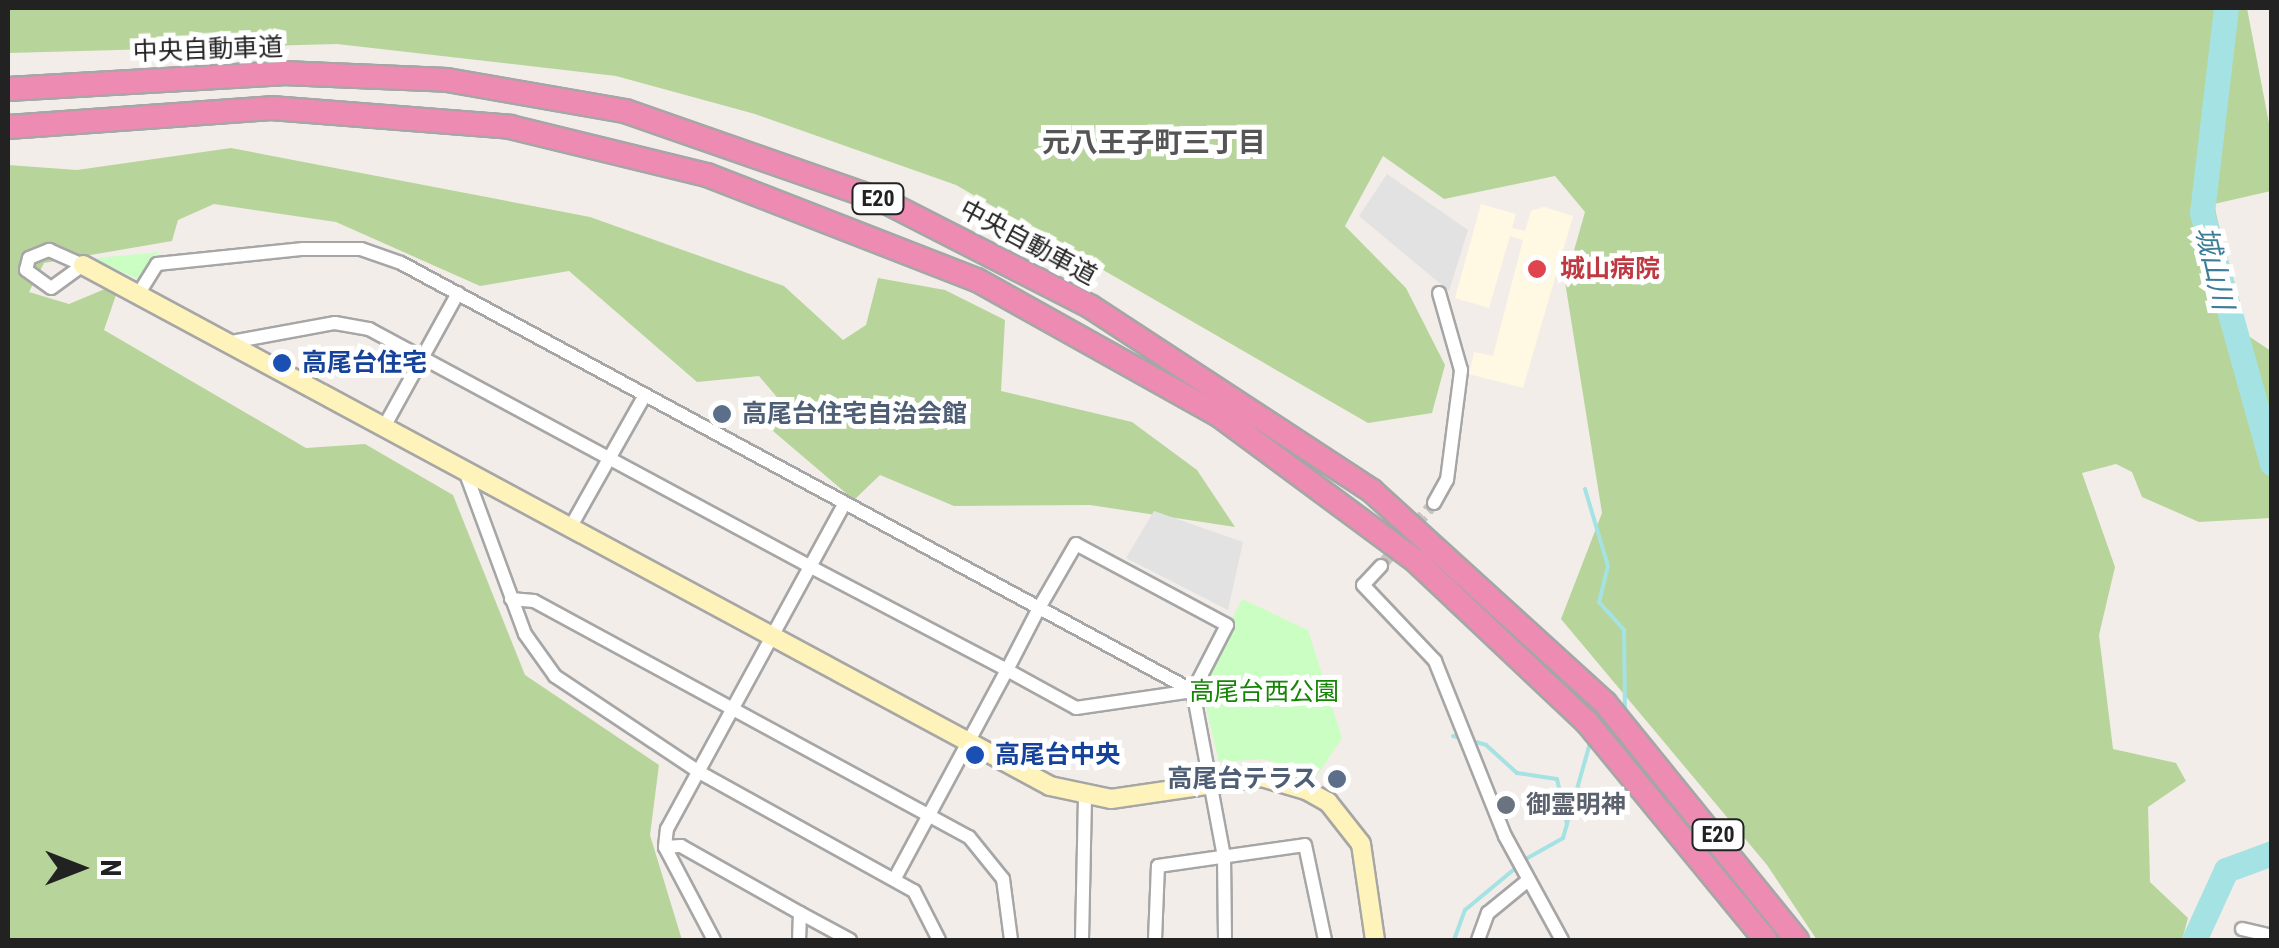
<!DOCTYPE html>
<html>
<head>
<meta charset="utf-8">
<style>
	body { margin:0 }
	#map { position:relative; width:2279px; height:948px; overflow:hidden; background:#f2ede8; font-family:"Roboto Condensed","Noto Sans JP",sans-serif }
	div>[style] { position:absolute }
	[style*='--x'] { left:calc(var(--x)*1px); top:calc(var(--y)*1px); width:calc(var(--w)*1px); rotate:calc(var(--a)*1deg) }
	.education>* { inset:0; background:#fff9e4 }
	.forest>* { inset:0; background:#b7d59a }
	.park>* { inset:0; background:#cbfec3 }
	.parking>* { inset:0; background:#e2e2e2 }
	.stream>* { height:4px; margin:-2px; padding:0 2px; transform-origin:2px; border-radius:2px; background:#a5e2e3 }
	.river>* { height:25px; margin:-12.5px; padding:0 12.5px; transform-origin:12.5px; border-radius:12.5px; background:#a5e2e3 }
	.street-tunnel>* { height:12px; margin-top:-6px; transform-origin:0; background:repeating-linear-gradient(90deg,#c8c4c0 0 12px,transparent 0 18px) }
	.roads { filter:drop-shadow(2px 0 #a6a6a6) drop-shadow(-2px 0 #a6a6a6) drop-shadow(0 2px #a6a6a6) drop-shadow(0 -2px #a6a6a6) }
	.street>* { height:12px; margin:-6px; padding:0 6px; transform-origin:6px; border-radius:6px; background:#fff }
	.secondary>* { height:18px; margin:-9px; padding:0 9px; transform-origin:9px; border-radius:9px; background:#fef3ba }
	.highway>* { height:22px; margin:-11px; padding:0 11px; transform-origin:11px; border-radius:11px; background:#ee8bb2 }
	.dots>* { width:28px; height:28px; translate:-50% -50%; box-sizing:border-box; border:5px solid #fff; border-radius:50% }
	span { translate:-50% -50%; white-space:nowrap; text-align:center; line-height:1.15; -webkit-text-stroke:10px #fff; paint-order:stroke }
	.shield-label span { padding:2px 8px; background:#fff; border:2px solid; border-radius:8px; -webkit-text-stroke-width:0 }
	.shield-label { font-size:22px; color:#222; font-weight:700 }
	.street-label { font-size:25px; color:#222 }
	.health-label { font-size:25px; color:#be3a42; font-weight:700 }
	.left { translate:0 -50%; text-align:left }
	.transit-label { font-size:25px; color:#164399; font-weight:700 }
	.service-label { font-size:25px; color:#4e5e75; font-weight:700 }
	.right { translate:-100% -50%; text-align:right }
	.park-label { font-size:25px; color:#148604 }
	.worship-label { font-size:25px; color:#5b616d; font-weight:700 }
	.neighbourhood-label { font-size:28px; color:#555; font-weight:700 }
	.water-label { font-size:28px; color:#3b7d98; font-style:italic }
	.frame { position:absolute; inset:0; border:10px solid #222; pointer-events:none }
	.north { position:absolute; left:30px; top:818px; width:100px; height:100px; -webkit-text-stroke:8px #fff; paint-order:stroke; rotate:90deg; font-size:28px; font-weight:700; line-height:40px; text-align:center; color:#222 }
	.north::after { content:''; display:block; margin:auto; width:35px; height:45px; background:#222; clip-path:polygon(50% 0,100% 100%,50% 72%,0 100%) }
</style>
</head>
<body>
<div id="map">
	<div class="education">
		<div style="clip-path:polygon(1481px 204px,1516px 214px,1512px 228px,1525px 231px,1531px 211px,1544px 207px,1573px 216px,1523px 388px,1469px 374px,1474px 352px,1493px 356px,1523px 240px,1510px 236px,1489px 308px,1455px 298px)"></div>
	</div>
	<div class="forest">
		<div style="clip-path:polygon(8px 8px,2247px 8px,2271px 134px,2271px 191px,2214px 204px,2244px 333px,2271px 351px,2271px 518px,2199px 522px,2142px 497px,2132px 472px,2116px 464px,2082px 473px,2115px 567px,2099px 635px,2113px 749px,2176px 763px,2186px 781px,2148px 807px,2150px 882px,2188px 918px,2182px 940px,1817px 940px,1767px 865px,1561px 619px,1602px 513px,1565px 282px,1585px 212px,1555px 176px,1444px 199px,1383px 156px,1345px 226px,1406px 288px,1445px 365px,1432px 413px,1368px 423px,956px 185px,755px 114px,616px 76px,337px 44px,8px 53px)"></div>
		<div style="clip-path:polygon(231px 148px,590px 217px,784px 286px,843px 340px,866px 325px,878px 278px,945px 290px,1005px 320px,1001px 391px,1132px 422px,1197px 470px,1235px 527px,1090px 505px,954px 506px,880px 475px,854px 500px,773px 431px,787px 409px,759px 376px,697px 382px,569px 271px,480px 286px,336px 222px,214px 204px,178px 220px,172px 241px,44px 263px,29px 292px,69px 304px,105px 289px,116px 295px,104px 330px,306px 448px,365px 444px,453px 495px,525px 675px,659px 765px,650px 835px,682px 940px,8px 940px,8px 165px,77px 170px)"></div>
	</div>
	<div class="park">
		<div style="clip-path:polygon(159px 252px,140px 280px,97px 261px,97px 258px)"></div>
		<div style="clip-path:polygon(1242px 599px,1308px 630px,1342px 738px,1316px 777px,1264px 759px,1219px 762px,1200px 682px)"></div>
	</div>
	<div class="parking">
		<div style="clip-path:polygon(1387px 174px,1468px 230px,1449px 291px,1359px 216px)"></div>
		<div style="clip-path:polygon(1154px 511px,1243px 542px,1228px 610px,1126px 558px)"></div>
	</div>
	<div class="stream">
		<div style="--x:1585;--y:489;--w:80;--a:73.4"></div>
		<div style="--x:1608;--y:566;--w:37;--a:104"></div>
		<div style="--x:1599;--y:602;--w:38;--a:48"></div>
		<div style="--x:1624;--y:630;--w:81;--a:89.3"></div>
		<div style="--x:1453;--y:736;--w:34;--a:15"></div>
		<div style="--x:1486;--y:745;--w:42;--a:42.1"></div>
		<div style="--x:1517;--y:773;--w:40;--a:8.5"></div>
		<div style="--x:1557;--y:779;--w:46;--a:77.5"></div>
		<div style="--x:1524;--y:860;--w:45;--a:-29.4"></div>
		<div style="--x:1563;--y:838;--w:102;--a:-74.1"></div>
		<div style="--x:1454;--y:940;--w:32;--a:-70"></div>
		<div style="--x:1465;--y:910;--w:67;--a:-39.6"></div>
	</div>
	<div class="river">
		<div style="--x:2226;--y:8;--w:206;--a:96.7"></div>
		<div style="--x:2202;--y:213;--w:260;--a:74.4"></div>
		<div style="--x:2194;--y:940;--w:77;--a:-65.4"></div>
		<div style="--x:2226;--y:870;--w:49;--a:-20.3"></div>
	</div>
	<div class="street-tunnel">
		<div style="--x:1381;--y:566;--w:82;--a:-49.9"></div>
	</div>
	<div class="roads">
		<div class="street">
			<div style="--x:49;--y:250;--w:37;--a:24"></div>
			<div style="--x:83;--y:265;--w:39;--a:144"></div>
			<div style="--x:51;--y:288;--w:31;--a:-144"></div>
			<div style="--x:26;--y:270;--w:12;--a:-76"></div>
			<div style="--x:29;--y:258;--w:22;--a:-22"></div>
			<div style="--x:139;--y:293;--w:34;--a:-58"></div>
			<div style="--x:157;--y:264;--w:147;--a:-5.9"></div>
			<div style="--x:303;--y:249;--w:58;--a:0"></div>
			<div style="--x:361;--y:249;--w:42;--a:19.3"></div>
			<div style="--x:401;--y:263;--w:900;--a:28.39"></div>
			<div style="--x:1193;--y:691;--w:168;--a:79.4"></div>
			<div style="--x:1224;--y:856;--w:84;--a:89.3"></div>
			<div style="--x:226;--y:343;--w:111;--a:-10.4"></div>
			<div style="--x:335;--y:323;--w:35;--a:10"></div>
			<div style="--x:369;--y:329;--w:502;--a:28.3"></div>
			<div style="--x:811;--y:567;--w:221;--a:27.7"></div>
			<div style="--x:1007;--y:670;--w:79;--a:28.8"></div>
			<div style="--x:1076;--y:708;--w:118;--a:-8.3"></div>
			<div style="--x:1193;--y:691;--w:74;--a:-62.7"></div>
			<div style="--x:1227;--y:625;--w:171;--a:-151.8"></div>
			<div style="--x:1076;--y:544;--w:74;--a:120"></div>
			<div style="--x:1039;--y:608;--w:70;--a:117.3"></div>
			<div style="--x:1007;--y:670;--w:236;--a:118.3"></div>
			<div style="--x:384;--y:427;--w:153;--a:-61.1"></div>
			<div style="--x:465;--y:471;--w:174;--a:69.8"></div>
			<div style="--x:525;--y:634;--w:52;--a:54.5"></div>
			<div style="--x:555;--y:676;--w:173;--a:33.7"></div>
			<div style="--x:699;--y:772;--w:246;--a:29"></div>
			<div style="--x:914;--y:891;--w:55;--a:63"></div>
			<div style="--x:1434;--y:503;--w:26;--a:-61"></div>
			<div style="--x:1447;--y:480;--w:111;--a:-82.7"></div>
			<div style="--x:1461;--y:370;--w:80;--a:-105.9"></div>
			<div style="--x:570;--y:528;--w:153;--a:-60.6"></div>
			<div style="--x:1381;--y:566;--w:26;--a:133"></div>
			<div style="--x:1363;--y:585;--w:105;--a:46.5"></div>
			<div style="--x:1435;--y:661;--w:188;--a:68.2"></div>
			<div style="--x:1505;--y:836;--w:119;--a:61.3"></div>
			<div style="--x:511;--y:599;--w:23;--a:5"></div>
			<div style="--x:534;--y:601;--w:495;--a:28.5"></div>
			<div style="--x:969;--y:837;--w:54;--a:51"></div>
			<div style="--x:1003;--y:879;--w:62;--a:82.5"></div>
			<div style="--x:665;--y:847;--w:16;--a:-4"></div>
			<div style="--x:681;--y:846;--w:137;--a:29.4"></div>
			<div style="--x:800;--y:913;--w:27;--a:92"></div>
			<div style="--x:800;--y:913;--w:57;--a:28.4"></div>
			<div style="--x:2242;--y:929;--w:31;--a:13"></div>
			<div style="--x:714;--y:940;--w:105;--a:-117.8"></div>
			<div style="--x:665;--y:847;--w:18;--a:-84"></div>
			<div style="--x:667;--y:829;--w:371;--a:-61.4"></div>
			<div style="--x:1082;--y:940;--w:142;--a:-88.8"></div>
			<div style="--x:1155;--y:940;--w:74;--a:-87.7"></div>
			<div style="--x:1158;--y:866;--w:148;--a:-8.1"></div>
			<div style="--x:1305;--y:845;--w:97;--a:78.1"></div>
			<div style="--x:1478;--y:940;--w:29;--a:-70"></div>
			<div style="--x:1488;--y:913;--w:50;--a:-39.4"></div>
		</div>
		<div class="secondary">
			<div style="--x:83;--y:265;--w:1098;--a:28.31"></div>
			<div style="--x:1050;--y:786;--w:62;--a:12"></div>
			<div style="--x:1111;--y:799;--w:153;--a:-8.3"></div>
			<div style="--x:1262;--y:777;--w:46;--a:16.5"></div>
			<div style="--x:1306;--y:790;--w:25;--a:29"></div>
			<div style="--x:1328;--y:802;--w:53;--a:51.8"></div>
			<div style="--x:1361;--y:844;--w:97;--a:81.7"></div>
		</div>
		<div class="highway">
			<div style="--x:8;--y:89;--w:275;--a:-3.3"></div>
			<div style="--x:283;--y:73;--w:164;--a:2.4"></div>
			<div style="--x:447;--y:80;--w:181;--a:9.9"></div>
			<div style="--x:625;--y:111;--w:276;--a:19.2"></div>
			<div style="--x:886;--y:202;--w:230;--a:27.1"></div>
			<div style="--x:1091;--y:307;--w:336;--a:33.2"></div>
			<div style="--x:1372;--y:491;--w:315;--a:42.3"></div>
			<div style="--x:1605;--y:703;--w:305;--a:51"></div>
			<div style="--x:8;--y:127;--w:264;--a:-4.1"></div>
			<div style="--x:271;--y:108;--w:240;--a:4.5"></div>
			<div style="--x:510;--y:127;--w:203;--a:13.7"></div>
			<div style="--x:707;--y:175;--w:290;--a:21.3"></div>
			<div style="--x:977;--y:280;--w:278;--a:29.2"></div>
			<div style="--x:1220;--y:416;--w:245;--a:36.5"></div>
			<div style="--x:1417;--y:562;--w:232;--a:43.3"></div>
			<div style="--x:1586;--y:721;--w:283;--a:50.6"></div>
		</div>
	</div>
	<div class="dots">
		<div style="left:1537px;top:269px;background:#e0444e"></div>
		<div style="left:282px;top:363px;background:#1a4fb4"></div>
		<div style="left:722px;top:414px;background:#5c6f8a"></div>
		<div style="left:975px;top:755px;background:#1a4fb4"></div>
		<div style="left:1337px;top:779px;background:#5c6f8a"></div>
		<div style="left:1506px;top:805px;background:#6b7280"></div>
	</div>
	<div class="shield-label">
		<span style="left:878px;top:199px">E20</span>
		<span style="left:1718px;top:835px">E20</span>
	</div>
	<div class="street-label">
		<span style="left:208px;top:50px;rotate:-2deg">中央自動車道</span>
		<span style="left:1028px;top:243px;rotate:28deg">中央自動車道</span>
	</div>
	<div class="health-label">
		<span class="left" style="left:1560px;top:269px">城山病院</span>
	</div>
	<div class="transit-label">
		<span class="left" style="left:302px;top:363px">高尾台住宅</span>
		<span class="left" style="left:995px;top:755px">高尾台中央</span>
	</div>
	<div class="service-label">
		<span class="left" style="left:742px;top:414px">高尾台住宅自治会館</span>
		<span class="right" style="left:1317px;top:779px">高尾台テラス</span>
	</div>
	<div class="park-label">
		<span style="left:1264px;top:692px">高尾台西公園</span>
	</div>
	<div class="worship-label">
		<span class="left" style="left:1526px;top:805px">御霊明神</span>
	</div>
	<div class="neighbourhood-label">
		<span style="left:1154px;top:143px">元八王子町三丁目</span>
	</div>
	<div class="water-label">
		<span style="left:2214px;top:268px;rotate:77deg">城山川</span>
	</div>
	<div class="frame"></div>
	<div class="north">N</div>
</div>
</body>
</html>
